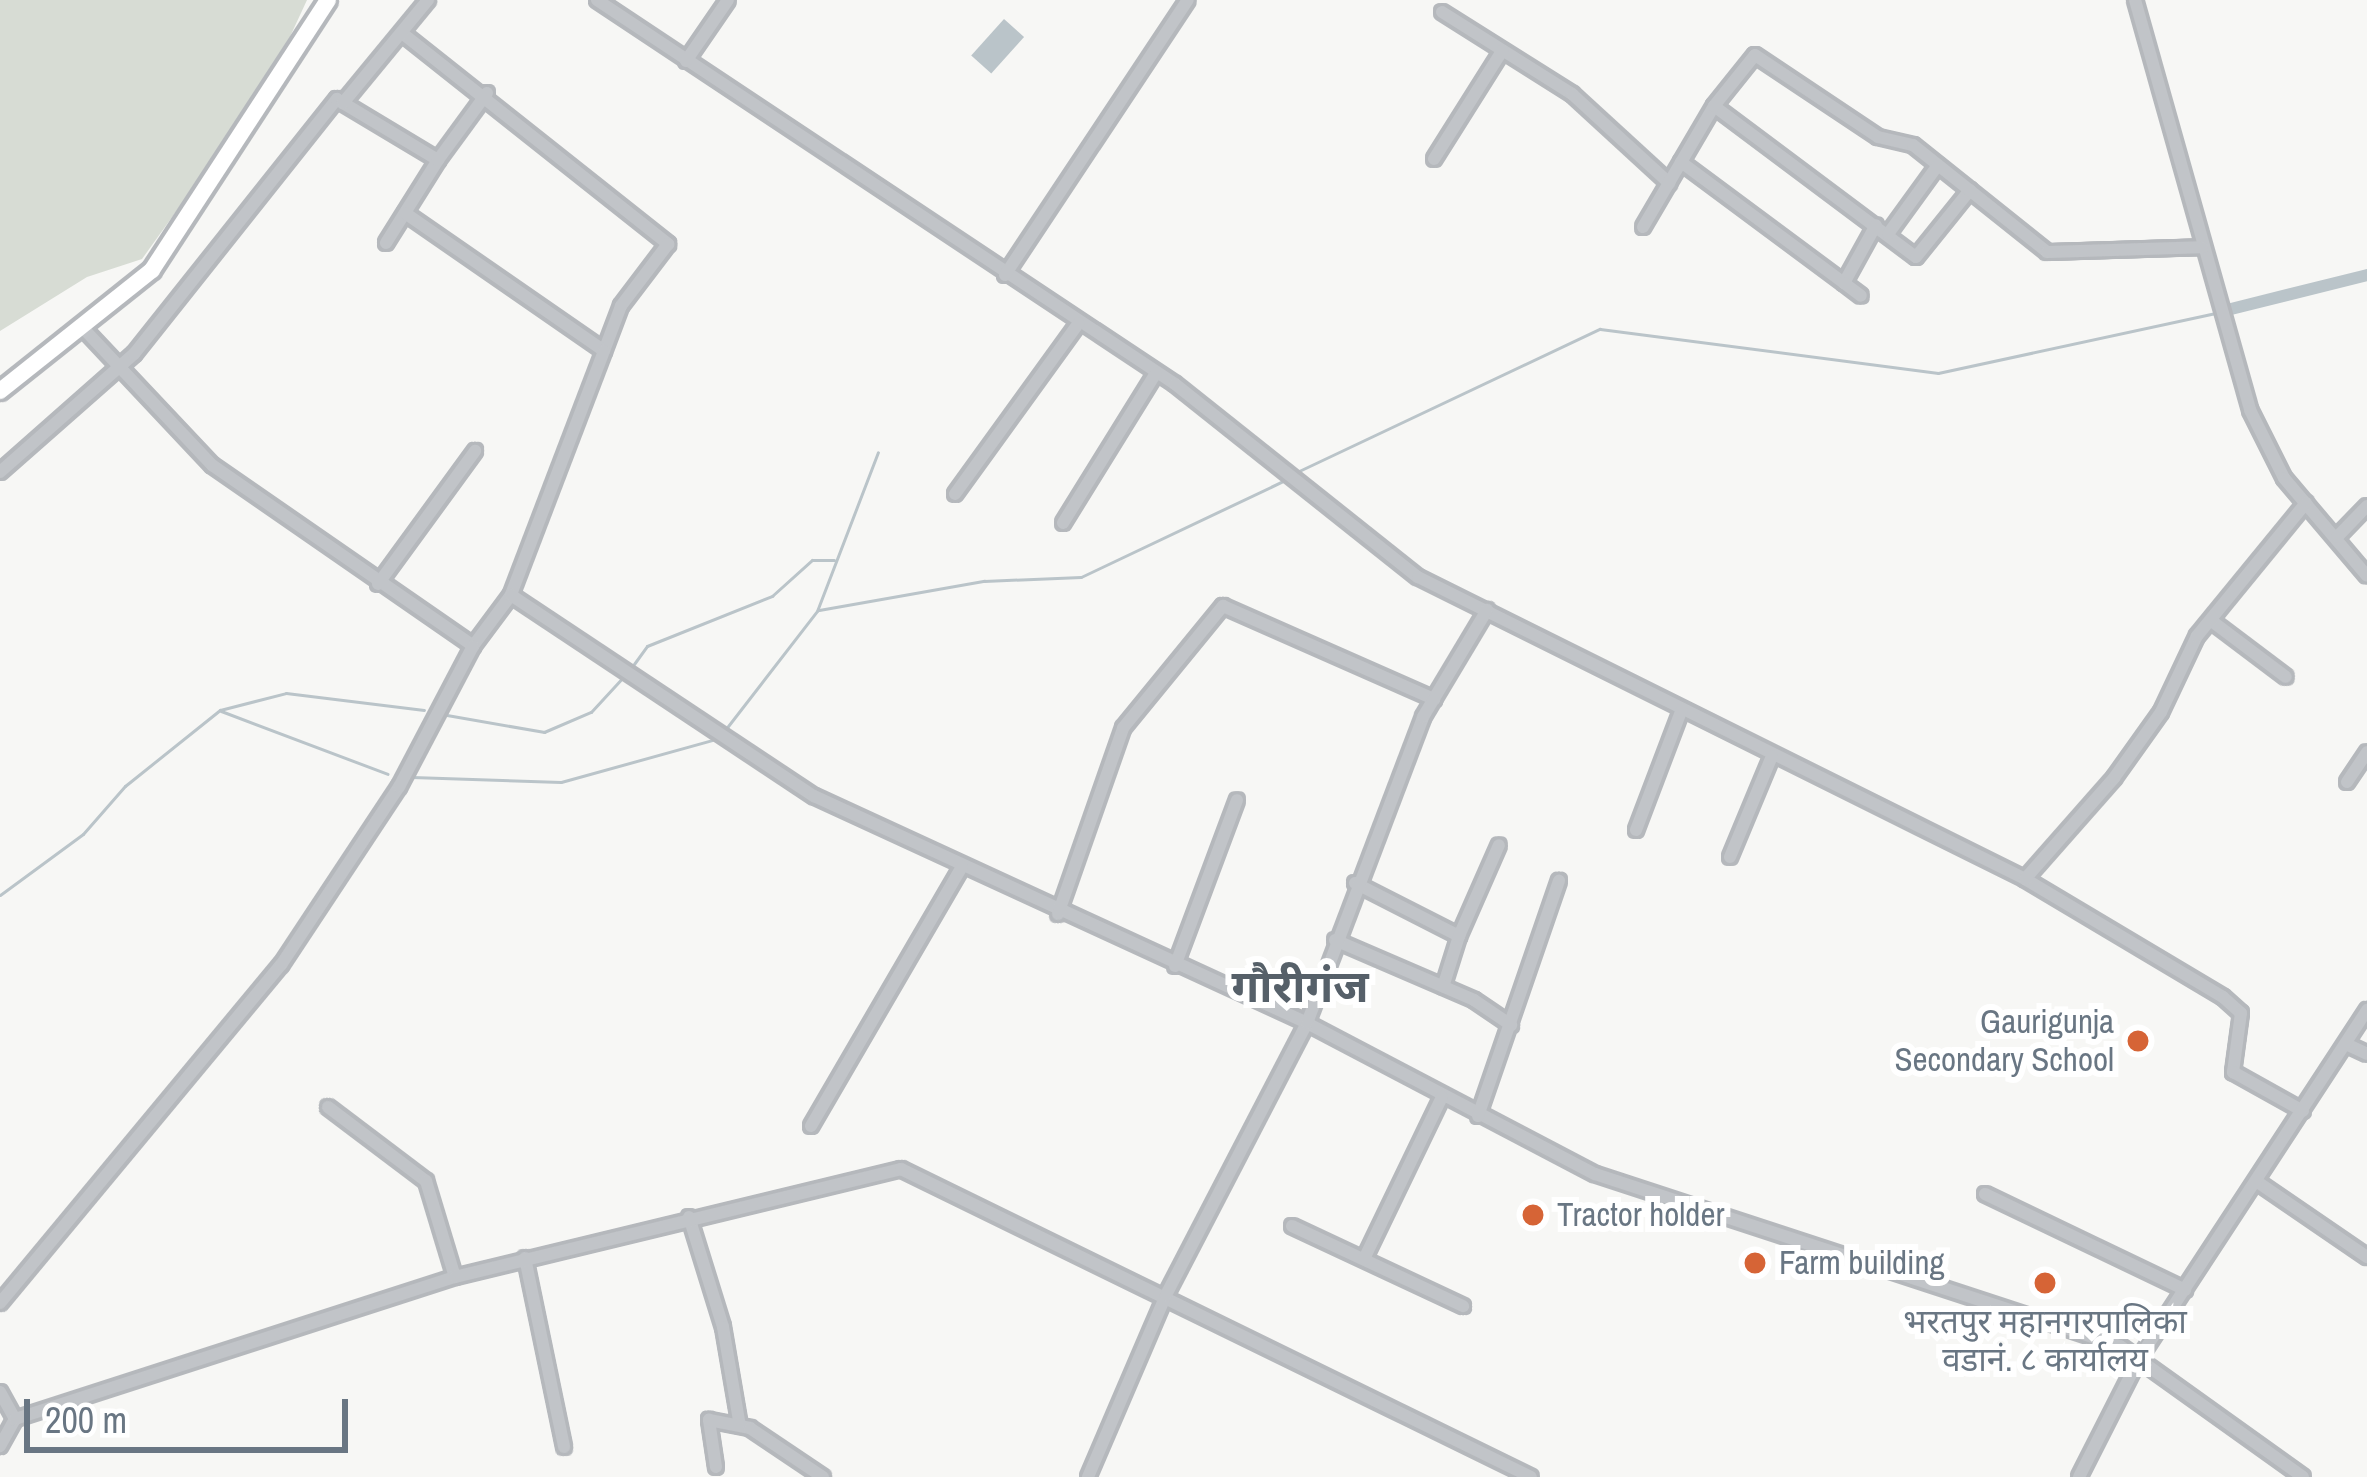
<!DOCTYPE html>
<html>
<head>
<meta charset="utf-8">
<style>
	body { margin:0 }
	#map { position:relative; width:2367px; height:1477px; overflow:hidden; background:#f7f7f5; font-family:"Archivo Narrow","Noto Sans Devanagari",sans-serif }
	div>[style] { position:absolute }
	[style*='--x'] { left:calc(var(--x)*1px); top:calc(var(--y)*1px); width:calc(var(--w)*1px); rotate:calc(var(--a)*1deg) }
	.green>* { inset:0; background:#d7dcd4 }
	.water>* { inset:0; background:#bac4c9; transform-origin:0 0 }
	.stream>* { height:3px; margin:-1.5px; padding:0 1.5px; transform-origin:1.5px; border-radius:1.5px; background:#bac4c9 }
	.canal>* { height:12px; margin:-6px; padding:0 6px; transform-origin:6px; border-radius:6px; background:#bac4c9 }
	.roads { filter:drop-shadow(3px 0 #b5b8bc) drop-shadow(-3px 0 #b5b8bc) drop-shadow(0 3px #b5b8bc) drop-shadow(0 -3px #b5b8bc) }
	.minor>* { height:12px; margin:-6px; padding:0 6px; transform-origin:6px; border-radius:6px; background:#c1c4c8 }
	.major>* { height:16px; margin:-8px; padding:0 8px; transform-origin:8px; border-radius:8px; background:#fff }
	.dots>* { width:33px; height:33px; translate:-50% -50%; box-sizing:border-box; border:6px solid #fff; border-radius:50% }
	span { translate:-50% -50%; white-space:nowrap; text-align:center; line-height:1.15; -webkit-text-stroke:12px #fff; paint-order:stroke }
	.poi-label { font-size:33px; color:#697683 }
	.right { translate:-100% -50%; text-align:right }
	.left { translate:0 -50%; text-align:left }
	.district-label { font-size:45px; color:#566069; font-weight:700 }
	.scale { position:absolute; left:24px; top:1399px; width:324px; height:54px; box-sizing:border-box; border:6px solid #697683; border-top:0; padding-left:15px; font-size:36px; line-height:42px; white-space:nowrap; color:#697683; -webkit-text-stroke:9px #fff; paint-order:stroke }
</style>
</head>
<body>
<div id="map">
	<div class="green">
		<div style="clip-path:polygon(0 0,307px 0,269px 82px,142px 259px,87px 277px,0 331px)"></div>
	</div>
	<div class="water">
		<div style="left:1004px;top:19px;width:27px;height:49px;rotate:42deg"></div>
	</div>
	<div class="stream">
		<div style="--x:1299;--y:471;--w:333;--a:-25.3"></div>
		<div style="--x:1600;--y:329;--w:341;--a:7.4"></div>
		<div style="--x:1938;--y:373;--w:284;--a:-12.2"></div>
		<div style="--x:819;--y:610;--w:168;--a:-10"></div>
		<div style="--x:984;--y:581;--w:97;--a:-2.4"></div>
		<div style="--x:1081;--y:577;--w:228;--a:-25.4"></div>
		<div style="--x:634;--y:664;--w:22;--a:-54"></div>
		<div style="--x:647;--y:646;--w:135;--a:-21.8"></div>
		<div style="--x:772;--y:596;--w:54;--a:-42"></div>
		<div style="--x:812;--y:560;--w:22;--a:0"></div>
		<div style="--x:221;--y:711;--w:178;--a:20.7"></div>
		<div style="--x:441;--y:714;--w:105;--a:9.9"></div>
		<div style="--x:544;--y:732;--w:51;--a:-23.1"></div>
		<div style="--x:591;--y:712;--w:50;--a:-47.4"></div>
		<div style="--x:725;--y:730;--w:150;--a:-52.3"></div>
		<div style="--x:817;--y:611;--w:170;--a:-69"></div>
		<div style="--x:412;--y:777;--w:149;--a:1.9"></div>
		<div style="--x:561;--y:782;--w:165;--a:-15.5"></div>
		<div style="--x:0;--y:895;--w:103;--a:-36.3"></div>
		<div style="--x:83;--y:834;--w:64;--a:-48.8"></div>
		<div style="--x:125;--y:786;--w:122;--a:-38.7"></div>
		<div style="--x:220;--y:710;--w:68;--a:-14.4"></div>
		<div style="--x:286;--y:693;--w:139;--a:7"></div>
	</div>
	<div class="canal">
		<div style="--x:2219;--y:312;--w:153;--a:-14"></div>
	</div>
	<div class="roads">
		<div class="minor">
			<div style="--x:597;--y:0;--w:694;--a:33.6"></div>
			<div style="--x:1175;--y:384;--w:310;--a:38.5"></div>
			<div style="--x:1418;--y:577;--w:678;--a:26.45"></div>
			<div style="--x:2025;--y:879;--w:230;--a:30.8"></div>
			<div style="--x:2223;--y:997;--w:24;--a:42"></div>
			<div style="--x:2241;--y:1013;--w:60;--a:97.7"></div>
			<div style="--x:2233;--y:1072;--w:80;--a:29.1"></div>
			<div style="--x:2135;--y:0;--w:426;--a:74.3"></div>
			<div style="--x:2250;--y:410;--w:76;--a:63.4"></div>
			<div style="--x:2284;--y:478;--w:128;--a:49.7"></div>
			<div style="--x:1442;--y:12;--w:154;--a:32.2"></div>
			<div style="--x:1572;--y:94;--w:132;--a:42.5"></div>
			<div style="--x:402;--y:33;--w:340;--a:38.4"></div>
			<div style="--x:668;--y:244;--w:78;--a:127.2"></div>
			<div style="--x:621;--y:306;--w:48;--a:110.7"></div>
			<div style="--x:686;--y:61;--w:74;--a:-55.5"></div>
			<div style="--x:343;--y:103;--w:111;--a:31"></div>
			<div style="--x:438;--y:160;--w:98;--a:122.1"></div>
			<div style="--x:1714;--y:106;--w:252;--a:36.8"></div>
			<div style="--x:1916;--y:257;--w:86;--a:-51.1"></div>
			<div style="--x:1434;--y:159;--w:128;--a:-57.8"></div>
			<div style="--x:438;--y:160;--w:83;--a:-53.8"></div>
			<div style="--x:1681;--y:162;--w:203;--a:36.6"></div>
			<div style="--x:1844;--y:283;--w:66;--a:-61.1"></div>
			<div style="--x:405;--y:213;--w:242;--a:34.7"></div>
			<div style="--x:604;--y:351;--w:261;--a:110.9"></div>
			<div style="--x:1643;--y:227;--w:140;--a:-59.6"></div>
			<div style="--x:1714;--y:106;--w:65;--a:-51.2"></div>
			<div style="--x:1755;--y:55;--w:148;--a:33.7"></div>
			<div style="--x:1878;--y:137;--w:36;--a:13"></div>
			<div style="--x:1913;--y:145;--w:171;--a:38.6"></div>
			<div style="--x:2047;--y:252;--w:155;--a:-1.8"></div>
			<div style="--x:1888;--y:234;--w:85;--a:-54.1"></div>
			<div style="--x:1005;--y:275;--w:330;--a:-56.4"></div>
			<div style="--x:1844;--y:283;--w:21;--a:37"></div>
			<div style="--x:82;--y:327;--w:190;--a:46.7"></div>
			<div style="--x:212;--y:465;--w:318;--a:34.7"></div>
			<div style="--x:473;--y:646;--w:64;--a:-53.3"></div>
			<div style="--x:511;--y:595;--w:364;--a:33.6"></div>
			<div style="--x:814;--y:796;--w:543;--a:24.72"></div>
			<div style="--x:1307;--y:1023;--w:325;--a:27.7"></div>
			<div style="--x:1595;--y:1174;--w:552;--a:18.14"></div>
			<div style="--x:2120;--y:1346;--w:225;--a:35.6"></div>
			<div style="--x:0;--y:472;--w:179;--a:-41.4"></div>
			<div style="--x:134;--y:354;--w:326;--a:-51.5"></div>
			<div style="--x:337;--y:99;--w:7;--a:34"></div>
			<div style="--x:343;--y:103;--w:134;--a:-50.5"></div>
			<div style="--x:955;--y:494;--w:211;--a:-54.1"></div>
			<div style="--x:1063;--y:523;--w:176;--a:-58.2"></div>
			<div style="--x:2337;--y:537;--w:43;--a:-45.9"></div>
			<div style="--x:378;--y:584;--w:165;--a:-53.9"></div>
			<div style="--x:2213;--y:622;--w:91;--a:37"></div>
			<div style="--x:2347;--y:782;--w:36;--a:-56"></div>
			<div style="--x:1636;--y:830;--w:129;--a:-69.2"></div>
			<div style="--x:1730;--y:857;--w:109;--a:-67.4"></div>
			<div style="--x:2025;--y:879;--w:135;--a:-48.6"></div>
			<div style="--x:2114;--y:778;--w:81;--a:-54.5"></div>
			<div style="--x:2161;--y:712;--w:84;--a:-64.7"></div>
			<div style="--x:2197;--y:636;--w:172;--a:-50.7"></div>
			<div style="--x:1355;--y:883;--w:117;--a:27"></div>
			<div style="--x:1459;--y:936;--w:53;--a:107.4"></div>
			<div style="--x:1058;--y:914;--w:197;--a:-70.7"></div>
			<div style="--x:1123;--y:728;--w:158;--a:-50.7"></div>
			<div style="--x:1223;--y:606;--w:231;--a:23.8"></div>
			<div style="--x:1459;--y:936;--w:99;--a:-66.3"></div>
			<div style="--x:1335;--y:940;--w:151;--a:23.3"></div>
			<div style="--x:1474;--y:1000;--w:45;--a:34"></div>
			<div style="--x:1175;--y:966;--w:177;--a:-69.5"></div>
			<div style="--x:2346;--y:1044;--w:23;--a:25"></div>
			<div style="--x:328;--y:1107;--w:123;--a:37.1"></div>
			<div style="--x:426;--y:1181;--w:100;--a:73.2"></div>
			<div style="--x:1478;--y:1116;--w:249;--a:-71"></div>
			<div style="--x:811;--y:1126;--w:300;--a:-59.8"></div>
			<div style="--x:2256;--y:1181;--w:135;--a:34.4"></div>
			<div style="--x:1985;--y:1194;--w:222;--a:25.6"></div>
			<div style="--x:689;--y:1217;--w:115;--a:72.8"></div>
			<div style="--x:723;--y:1327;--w:100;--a:80.3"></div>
			<div style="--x:1292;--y:1226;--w:189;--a:25.1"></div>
			<div style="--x:525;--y:1258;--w:193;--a:78.3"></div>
			<div style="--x:1364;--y:1259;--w:180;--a:-64.3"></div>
			<div style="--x:0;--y:1303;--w:440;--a:-50.3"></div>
			<div style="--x:281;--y:965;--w:214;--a:-56.5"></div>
			<div style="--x:399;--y:787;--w:159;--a:-62.3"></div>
			<div style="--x:0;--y:1392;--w:31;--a:61"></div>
			<div style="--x:15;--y:1419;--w:31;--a:119"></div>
			<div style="--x:15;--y:1419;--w:462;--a:-17.9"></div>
			<div style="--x:455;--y:1277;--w:459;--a:-13.6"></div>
			<div style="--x:901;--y:1169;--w:701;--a:26.05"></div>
			<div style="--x:716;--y:1467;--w:48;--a:-98.5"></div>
			<div style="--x:709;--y:1420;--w:42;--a:11"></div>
			<div style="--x:750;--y:1428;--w:88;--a:33.9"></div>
			<div style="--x:1088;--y:1477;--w:198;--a:-66.8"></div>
			<div style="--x:1166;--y:1295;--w:306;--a:-62.6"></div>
			<div style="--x:1307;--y:1023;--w:327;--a:-69.2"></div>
			<div style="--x:1423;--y:717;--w:125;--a:-59.1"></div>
			<div style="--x:2079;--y:1477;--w:135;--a:-63.1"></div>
			<div style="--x:2140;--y:1357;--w:415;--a:-56.8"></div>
		</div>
		<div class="major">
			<div style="--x:0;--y:391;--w:194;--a:-38.5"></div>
			<div style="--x:152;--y:270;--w:322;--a:-56.9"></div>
		</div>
	</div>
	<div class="dots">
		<div style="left:2138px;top:1041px;background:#d66436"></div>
		<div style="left:1533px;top:1215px;background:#d66436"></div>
		<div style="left:1755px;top:1263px;background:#d66436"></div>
		<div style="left:2045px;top:1283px;background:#d66436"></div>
	</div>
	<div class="poi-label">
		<span class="right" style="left:2114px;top:1041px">Gaurigunja<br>Secondary School</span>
		<span class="left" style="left:1557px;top:1215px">Tractor holder</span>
		<span class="left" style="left:1779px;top:1263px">Farm building</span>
		<span style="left:2045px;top:1341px">भरतपुर महानगरपालिका<br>वडानं. ८ कार्यालय</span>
	</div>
	<div class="district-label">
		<span style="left:1300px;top:986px">गौरीगंज</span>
	</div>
	<div class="scale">200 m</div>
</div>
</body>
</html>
